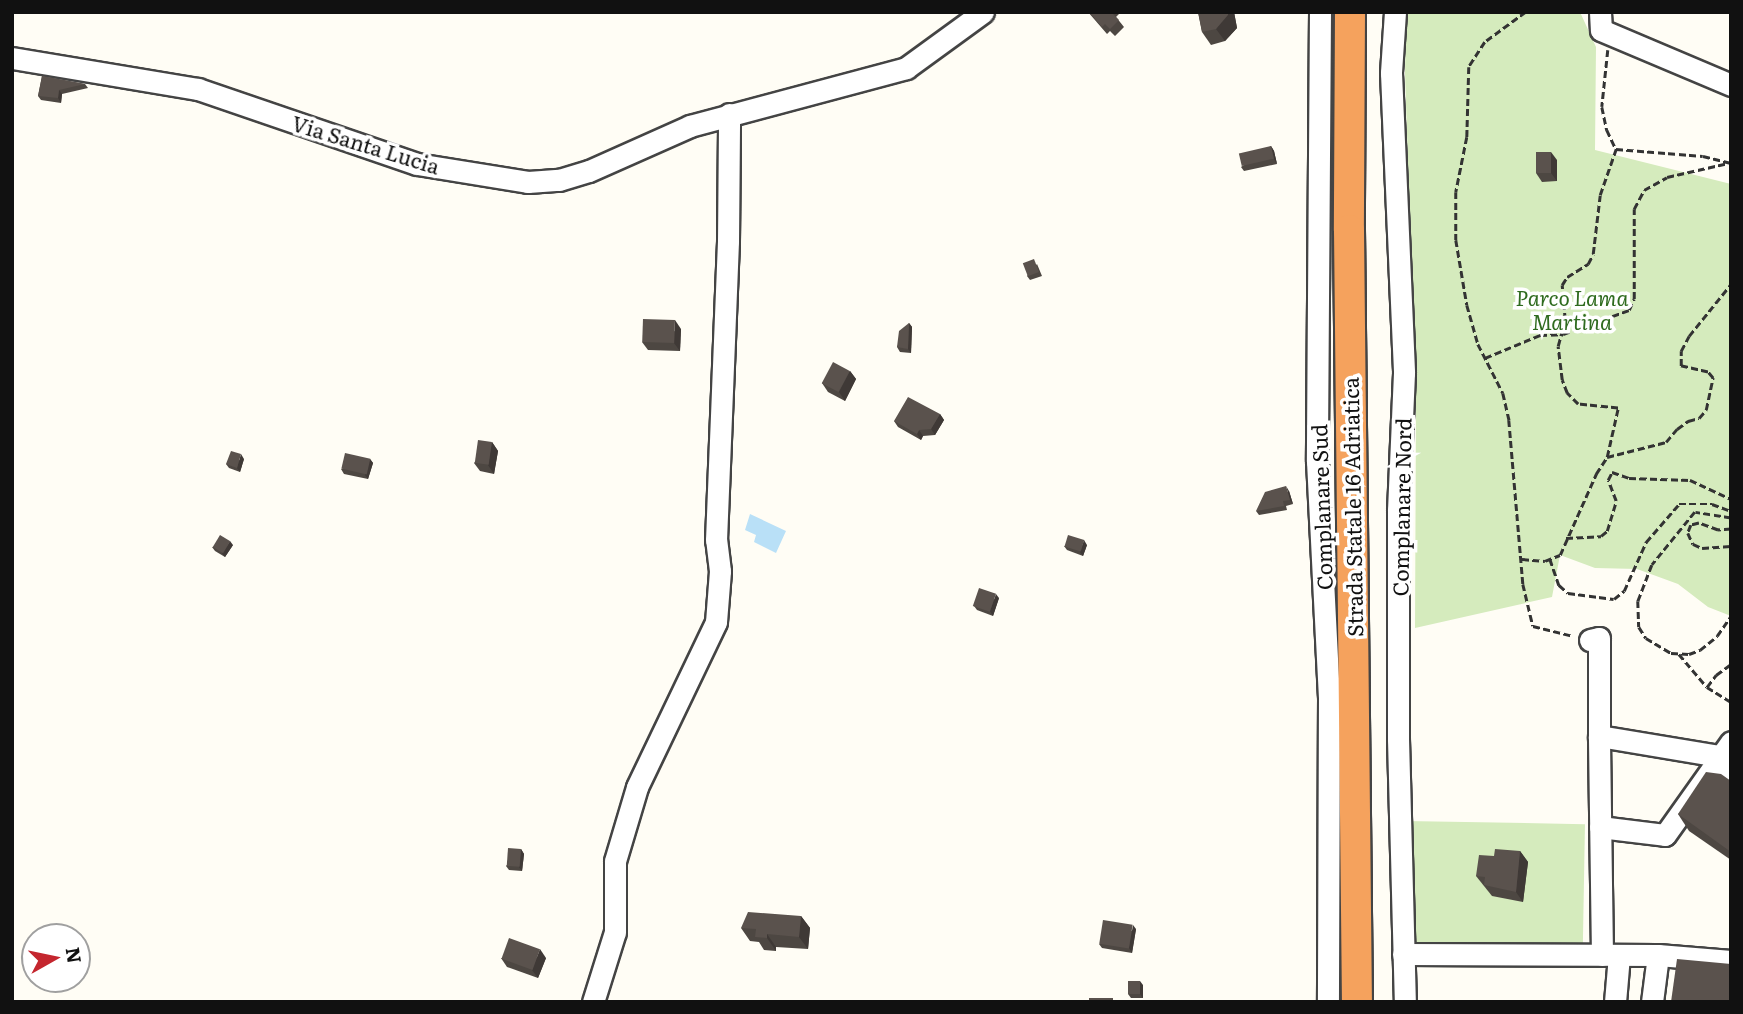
<!DOCTYPE html>
<html>
<head>
<meta charset="utf-8">
<style>
	body { margin:0 }
	#map { position:relative; width:1743px; height:1014px; overflow:hidden; background:#fffdf5; font-family:Literata,serif }
	div>[style] { position:absolute }
	[style*='--x'] { left:calc(var(--x)*1px); top:calc(var(--y)*1px); width:calc(var(--w)*1px); rotate:calc(var(--a)*1deg) }
	.green>* { inset:0; background:#d5ebbd; transform-origin:0 0 }
	.water>* { inset:0; background:#b9e0f7 }
	.path>* { height:2.5px; margin-top:-1.25px; transform-origin:0; background:repeating-linear-gradient(90deg,#333 0 7px,transparent 0 10.5px) }
	.roads { filter:drop-shadow(2px 0 #444) drop-shadow(-2px 0 #444) drop-shadow(0 2px #444) drop-shadow(0 -2px #444) }
	.minor>* { height:21px; margin:-10.5px; padding:0 10.5px; transform-origin:10.5px; border-radius:10.5px; background:#fff }
	.highway>* { height:30px; margin:-15px; padding:0 15px; transform-origin:15px; border-radius:15px; background:#f5a25d }
	.wall>* { inset:0; background:#4d4742 }
	.shaded-wall>* { inset:0; background:#3f3936 }
	.building>* { inset:0; background:#5a524d; transform-origin:0 0 }
	span { translate:-50% -50%; white-space:nowrap; text-align:center; line-height:1.15; -webkit-text-stroke:7px #fff; paint-order:stroke }
	.street-label { font-size:21px; color:#111 }
	.park-label { font-size:21px; color:#2f6b1f; font-style:italic }
	.frame { position:absolute; inset:0; border:14px solid #111; pointer-events:none }
	.north { position:absolute; left:21px; top:923px; width:70px; height:70px; box-sizing:border-box; background:#fff; border:2px solid #a0a0a0; border-radius:50%; rotate:81deg; font-size:19px; font-weight:700; line-height:28px; text-align:center; color:#111 }
	.north::after { content:''; display:block; margin:auto; width:24px; height:32px; background:#c4262e; clip-path:polygon(50% 0,100% 100%,50% 72%,0 100%) }
</style>
</head>
<body>
<div id="map">
	<div class="green">
		<div style="clip-path:polygon(1406px 12px,1580px 12px,1596px 47px,1595px 150px,1731px 184px,1731px 616px,1708px 607px,1678px 584px,1637px 569px,1595px 568px,1560px 555px,1552px 597px,1415px 628px,1416px 410px,1405px 73px)"></div>
		<div style="left:1405px;top:821px;width:180px;height:135px;rotate:1deg"></div>
	</div>
	<div class="water">
		<div style="clip-path:polygon(750px 514px,786px 531px,776px 553px,754px 542px,756px 535px,745px 530px)"></div>
	</div>
	<div class="path">
		<div style="--x:1526;--y:12;--w:51;--a:143.8"></div>
		<div style="--x:1485;--y:42;--w:30;--a:123"></div>
		<div style="--x:1469;--y:67;--w:70;--a:91.6"></div>
		<div style="--x:1467;--y:137;--w:56;--a:101.3"></div>
		<div style="--x:1456;--y:192;--w:48;--a:90"></div>
		<div style="--x:1456;--y:240;--w:66;--a:80.4"></div>
		<div style="--x:1467;--y:305;--w:41;--a:74.2"></div>
		<div style="--x:1478;--y:344;--w:55;--a:63"></div>
		<div style="--x:1503;--y:393;--w:28;--a:77"></div>
		<div style="--x:1509;--y:420;--w:165;--a:85.1"></div>
		<div style="--x:1523;--y:584;--w:43;--a:76.6"></div>
		<div style="--x:1533;--y:626;--w:41;--a:14"></div>
		<div style="--x:1608;--y:50;--w:57;--a:96"></div>
		<div style="--x:1602;--y:107;--w:24;--a:78"></div>
		<div style="--x:1607;--y:130;--w:21;--a:65"></div>
		<div style="--x:1616;--y:149;--w:87;--a:4.6"></div>
		<div style="--x:1703;--y:156;--w:29;--a:14"></div>
		<div style="--x:1485;--y:358;--w:60;--a:-22.7"></div>
		<div style="--x:1540;--y:335;--w:23;--a:-2"></div>
		<div style="--x:1563;--y:334;--w:70;--a:-20"></div>
		<div style="--x:1629;--y:310;--w:12;--a:-66"></div>
		<div style="--x:1634;--y:299;--w:90;--a:-90"></div>
		<div style="--x:1634;--y:209;--w:21;--a:-62"></div>
		<div style="--x:1644;--y:190;--w:26;--a:-29"></div>
		<div style="--x:1667;--y:177;--w:63;--a:-12.9"></div>
		<div style="--x:1607;--y:457;--w:50;--a:-77.3"></div>
		<div style="--x:1618;--y:408;--w:40;--a:-174.3"></div>
		<div style="--x:1578;--y:404;--w:16;--a:-135"></div>
		<div style="--x:1567;--y:393;--w:14;--a:-111"></div>
		<div style="--x:1562;--y:380;--w:34;--a:-97"></div>
		<div style="--x:1558;--y:346;--w:27;--a:-75"></div>
		<div style="--x:1565;--y:320;--w:35;--a:-95"></div>
		<div style="--x:1562;--y:285;--w:9;--a:-58"></div>
		<div style="--x:1567;--y:277;--w:25;--a:-32"></div>
		<div style="--x:1588;--y:264;--w:11;--a:-63"></div>
		<div style="--x:1593;--y:254;--w:59;--a:-83.2"></div>
		<div style="--x:1600;--y:195;--w:49;--a:-70.8"></div>
		<div style="--x:1731;--y:518;--w:36;--a:-171"></div>
		<div style="--x:1695;--y:512;--w:68;--a:129.1"></div>
		<div style="--x:1652;--y:565;--w:39;--a:111"></div>
		<div style="--x:1638;--y:601;--w:26;--a:88"></div>
		<div style="--x:1639;--y:627;--w:13;--a:58"></div>
		<div style="--x:1646;--y:638;--w:29;--a:31"></div>
		<div style="--x:1671;--y:653;--w:18;--a:3"></div>
		<div style="--x:1689;--y:654;--w:12;--a:-20"></div>
		<div style="--x:1700;--y:650;--w:22;--a:-39"></div>
		<div style="--x:1717;--y:636;--w:24;--a:-55"></div>
		<div style="--x:1731;--y:529;--w:13;--a:176"></div>
		<div style="--x:1718;--y:530;--w:20;--a:-160"></div>
		<div style="--x:1699;--y:523;--w:8;--a:166"></div>
		<div style="--x:1691;--y:525;--w:9;--a:111"></div>
		<div style="--x:1688;--y:533;--w:12;--a:66"></div>
		<div style="--x:1693;--y:544;--w:10;--a:24"></div>
		<div style="--x:1702;--y:548;--w:29;--a:-4"></div>
		<div style="--x:1566;--y:538;--w:35;--a:-3"></div>
		<div style="--x:1601;--y:536;--w:8;--a:-40"></div>
		<div style="--x:1607;--y:531;--w:31;--a:-73"></div>
		<div style="--x:1616;--y:501;--w:22;--a:-111"></div>
		<div style="--x:1608;--y:480;--w:9;--a:-63"></div>
		<div style="--x:1612;--y:472;--w:18;--a:19"></div>
		<div style="--x:1629;--y:478;--w:61;--a:1.9"></div>
		<div style="--x:1690;--y:480;--w:45;--a:24.9"></div>
		<div style="--x:1522;--y:559;--w:23;--a:5"></div>
		<div style="--x:1545;--y:561;--w:16;--a:-22"></div>
		<div style="--x:1560;--y:555;--w:89;--a:-66"></div>
		<div style="--x:1596;--y:474;--w:20;--a:-57"></div>
		<div style="--x:1607;--y:457;--w:61;--a:-14.3"></div>
		<div style="--x:1666;--y:442;--w:17;--a:-50"></div>
		<div style="--x:1677;--y:429;--w:14;--a:-36"></div>
		<div style="--x:1688;--y:421;--w:11;--a:-15"></div>
		<div style="--x:1699;--y:418;--w:11;--a:-49"></div>
		<div style="--x:1706;--y:410;--w:33;--a:-78"></div>
		<div style="--x:1713;--y:378;--w:8;--a:-130"></div>
		<div style="--x:1708;--y:372;--w:28;--a:-167"></div>
		<div style="--x:1681;--y:366;--w:15;--a:-90"></div>
		<div style="--x:1681;--y:351;--w:17;--a:-62"></div>
		<div style="--x:1689;--y:336;--w:67;--a:-51.1"></div>
		<div style="--x:1550;--y:559;--w:28;--a:71"></div>
		<div style="--x:1559;--y:585;--w:12;--a:42"></div>
		<div style="--x:1568;--y:593;--w:46;--a:7.4"></div>
		<div style="--x:1614;--y:599;--w:13;--a:-39"></div>
		<div style="--x:1624;--y:591;--w:54;--a:-65.8"></div>
		<div style="--x:1646;--y:542;--w:50;--a:-49"></div>
		<div style="--x:1679;--y:504;--w:33;--a:0"></div>
		<div style="--x:1712;--y:504;--w:20;--a:20"></div>
		<div style="--x:1679;--y:654;--w:43;--a:49.7"></div>
		<div style="--x:1707;--y:687;--w:28;--a:32"></div>
		<div style="--x:1707;--y:687;--w:15;--a:-53"></div>
		<div style="--x:1716;--y:675;--w:19;--a:-36"></div>
		<div style="--x:1731;--y:687;--w:2;--a:90"></div>
	</div>
	<div class="roads">
		<div class="minor">
			<div style="--x:1320;--y:12;--w:449;--a:90.4"></div>
			<div style="--x:1317;--y:461;--w:236;--a:87.1"></div>
			<div style="--x:1329;--y:697;--w:305;--a:90.2"></div>
			<div style="--x:1395;--y:12;--w:61;--a:93.8"></div>
			<div style="--x:1391;--y:73;--w:300;--a:87.5"></div>
			<div style="--x:1404;--y:373;--w:137;--a:92.5"></div>
			<div style="--x:1398;--y:510;--w:229;--a:90"></div>
			<div style="--x:1398;--y:739;--w:263;--a:88.5"></div>
			<div style="--x:1600;--y:12;--w:18;--a:87"></div>
			<div style="--x:1601;--y:30;--w:141;--a:22.9"></div>
			<div style="--x:12;--y:58;--w:189;--a:9.5"></div>
			<div style="--x:198;--y:89;--w:231;--a:18.9"></div>
			<div style="--x:417;--y:164;--w:112;--a:9.2"></div>
			<div style="--x:528;--y:182;--w:31;--a:-4"></div>
			<div style="--x:559;--y:180;--w:31;--a:-17"></div>
			<div style="--x:589;--y:171;--w:111;--a:-24"></div>
			<div style="--x:690;--y:126;--w:224;--a:-15"></div>
			<div style="--x:906;--y:68;--w:95;--a:-36"></div>
			<div style="--x:1590;--y:640;--w:9;--a:-13"></div>
			<div style="--x:1599;--y:638;--w:98;--a:90"></div>
			<div style="--x:1718;--y:756;--w:15;--a:82"></div>
			<div style="--x:1720;--y:771;--w:13;--a:32"></div>
			<div style="--x:1600;--y:827;--w:65;--a:7"></div>
			<div style="--x:1665;--y:835;--w:114;--a:-54.6"></div>
			<div style="--x:1403;--y:954;--w:255;--a:0.2"></div>
			<div style="--x:1658;--y:955;--w:73;--a:4.7"></div>
			<div style="--x:1602;--y:955;--w:219;--a:-90.8"></div>
			<div style="--x:1599;--y:736;--w:121;--a:9.5"></div>
			<div style="--x:593;--y:1002;--w:73;--a:-72.6"></div>
			<div style="--x:615;--y:932;--w:71;--a:-90"></div>
			<div style="--x:615;--y:861;--w:77;--a:-73.4"></div>
			<div style="--x:637;--y:787;--w:183;--a:-64.4"></div>
			<div style="--x:716;--y:622;--w:51;--a:-85.5"></div>
			<div style="--x:720;--y:571;--w:31;--a:-97"></div>
			<div style="--x:716;--y:540;--w:299;--a:-87.7"></div>
			<div style="--x:728;--y:241;--w:127;--a:-89.5"></div>
			<div style="--x:1615;--y:1002;--w:47;--a:-85.1"></div>
			<div style="--x:1652;--y:1002;--w:47;--a:-82.7"></div>
		</div>
		<div class="highway">
			<div style="--x:1350;--y:12;--w:218;--a:90.3"></div>
			<div style="--x:1349;--y:230;--w:772;--a:89.41"></div>
		</div>
	</div>
	<div class="wall">
		<div style="clip-path:polygon(1088px 12px,1119px 12px,1120px 13px,1116px 17px,1124px 27px,1115px 36px,1110px 31px,1107px 34px)"></div>
		<div style="clip-path:polygon(1198px 12px,1234px 12px,1237px 28px,1225px 41px,1211px 45px,1202px 32px)"></div>
		<div style="clip-path:polygon(42px 76px,85px 84px,88px 88px,62px 94px,61px 103px,41px 100px,38px 96px)"></div>
		<div style="clip-path:polygon(1271px 146px,1274px 151px,1277px 164px,1244px 171px,1241px 167px)"></div>
		<div style="clip-path:polygon(1557px 160px,1557px 181px,1542px 182px,1536px 173px)"></div>
		<div style="clip-path:polygon(1037px 264px,1042px 276px,1030px 280px,1027px 276px)"></div>
		<div style="clip-path:polygon(909px 323px,912px 327px,911px 353px,900px 352px,897px 347px)"></div>
		<div style="clip-path:polygon(681px 329px,680px 351px,648px 350px,642px 342px)"></div>
		<div style="clip-path:polygon(850px 371px,856px 379px,845px 401px,828px 392px,822px 383px)"></div>
		<div style="clip-path:polygon(940px 414px,944px 420px,935px 435px,923px 436px,921px 440px,898px 427px,894px 421px)"></div>
		<div style="clip-path:polygon(492px 442px,498px 451px,494px 474px,480px 471px,474px 463px)"></div>
		<div style="clip-path:polygon(244px 459px,240px 472px,229px 468px,226px 464px)"></div>
		<div style="clip-path:polygon(370px 459px,373px 463px,368px 479px,344px 474px,341px 469px)"></div>
		<div style="clip-path:polygon(1289px 491px,1293px 504px,1286px 506px,1287px 510px,1259px 515px,1256px 511px)"></div>
		<div style="clip-path:polygon(233px 545px,225px 557px,215px 551px,212px 547px)"></div>
		<div style="clip-path:polygon(1087px 545px,1083px 556px,1067px 550px,1064px 546px)"></div>
		<div style="clip-path:polygon(999px 598px,993px 616px,977px 610px,974px 606px)"></div>
		<div style="clip-path:polygon(1731px 781px,1731px 860px,1689px 831px,1678px 814px)"></div>
		<div style="clip-path:polygon(521px 849px,524px 854px,522px 871px,509px 870px,506px 866px)"></div>
		<div style="clip-path:polygon(1520px 851px,1528px 862px,1523px 902px,1492px 896px,1476px 876px,1494px 856px)"></div>
		<div style="clip-path:polygon(801px 916px,810px 928px,808px 949px,776px 947px,776px 951px,764px 950px,759px 942px,750px 941px,741px 928px)"></div>
		<div style="clip-path:polygon(1136px 929px,1132px 953px,1102px 948px,1099px 944px)"></div>
		<div style="clip-path:polygon(501px 958px,546px 958px,538px 978px,507px 967px)"></div>
		<div style="clip-path:polygon(1143px 985px,1143px 998px,1131px 998px,1128px 994px)"></div>
	</div>
	<div class="shaded-wall">
		<div style="clip-path:polygon(1228px 12px,1234px 12px,1237px 28px,1225px 41px,1216px 29px)"></div>
		<div style="clip-path:polygon(59px 90px,62px 94px,61px 103px,58px 98px)"></div>
		<div style="clip-path:polygon(1271px 146px,1274px 151px,1277px 164px,1274px 159px)"></div>
		<div style="clip-path:polygon(1551px 152px,1557px 160px,1557px 181px,1551px 173px)"></div>
		<div style="clip-path:polygon(675px 320px,681px 329px,680px 351px,674px 343px)"></div>
		<div style="clip-path:polygon(909px 323px,912px 327px,911px 353px,908px 349px)"></div>
		<div style="clip-path:polygon(850px 371px,856px 379px,845px 401px,839px 392px)"></div>
		<div style="clip-path:polygon(940px 414px,944px 420px,935px 435px,931px 429px)"></div>
		<div style="clip-path:polygon(919px 430px,923px 436px,921px 440px,917px 434px)"></div>
		<div style="clip-path:polygon(492px 442px,498px 451px,494px 474px,488px 465px)"></div>
		<div style="clip-path:polygon(241px 454px,244px 459px,240px 472px,237px 468px)"></div>
		<div style="clip-path:polygon(370px 459px,373px 463px,368px 479px,365px 475px)"></div>
		<div style="clip-path:polygon(1286px 486px,1289px 491px,1293px 504px,1290px 500px)"></div>
		<div style="clip-path:polygon(1084px 540px,1087px 545px,1083px 556px,1080px 552px)"></div>
		<div style="clip-path:polygon(230px 541px,233px 545px,225px 557px,222px 553px)"></div>
		<div style="clip-path:polygon(996px 594px,999px 598px,993px 616px,990px 611px)"></div>
		<div style="clip-path:polygon(521px 849px,524px 854px,522px 871px,519px 867px)"></div>
		<div style="clip-path:polygon(1520px 851px,1528px 862px,1523px 902px,1516px 892px)"></div>
		<div style="clip-path:polygon(801px 916px,810px 928px,808px 949px,799px 937px)"></div>
		<div style="clip-path:polygon(1133px 925px,1136px 929px,1132px 953px,1129px 948px)"></div>
		<div style="clip-path:polygon(767px 934px,776px 947px,776px 951px,767px 938px)"></div>
		<div style="clip-path:polygon(540px 949px,546px 958px,538px 978px,532px 970px)"></div>
		<div style="clip-path:polygon(1140px 981px,1143px 985px,1143px 998px,1140px 994px)"></div>
	</div>
	<div class="building">
		<div style="clip-path:polygon(1089px 12px,1111px 12px,1119px 20px,1110px 29px,1105px 24px,1102px 27px)"></div>
		<div style="clip-path:polygon(1198px 12px,1228px 12px,1228px 15px,1216px 29px,1202px 32px)"></div>
		<div style="clip-path:polygon(42px 76px,85px 84px,59px 90px,58px 98px,38px 96px)"></div>
		<div style="left:1271px;top:146px;width:13px;height:33px;rotate:77deg"></div>
		<div style="left:1536px;top:152px;width:15px;height:21px"></div>
		<div style="left:1034px;top:259px;width:14px;height:12px;rotate:69deg"></div>
		<div style="left:643px;top:319px;width:32px;height:23px;rotate:2deg"></div>
		<div style="clip-path:polygon(909px 323px,908px 349px,897px 347px,899px 331px)"></div>
		<div style="left:833px;top:362px;width:19px;height:24px;rotate:28deg"></div>
		<div style="clip-path:polygon(908px 397px,940px 414px,931px 429px,919px 430px,917px 434px,894px 421px)"></div>
		<div style="left:478px;top:440px;width:14px;height:23px;rotate:8deg"></div>
		<div style="clip-path:polygon(231px 451px,241px 454px,237px 468px,226px 464px)"></div>
		<div style="left:345px;top:453px;width:26px;height:16px;rotate:13deg"></div>
		<div style="clip-path:polygon(1286px 486px,1290px 500px,1283px 501px,1284px 506px,1256px 511px,1265px 492px)"></div>
		<div style="left:220px;top:535px;width:12px;height:14px;rotate:31deg"></div>
		<div style="left:1068px;top:535px;width:17px;height:12px;rotate:17deg"></div>
		<div style="left:979px;top:588px;width:18px;height:19px;rotate:19deg"></div>
		<div style="clip-path:polygon(1706px 772px,1721px 774px,1731px 781px,1731px 852px,1678px 814px)"></div>
		<div style="left:508px;top:848px;width:13px;height:18px;rotate:4deg"></div>
		<div style="clip-path:polygon(1495px 849px,1520px 851px,1516px 892px,1484px 885px,1485px 877px,1476px 876px,1479px 855px,1494px 856px)"></div>
		<div style="clip-path:polygon(748px 912px,801px 916px,799px 937px,767px 934px,767px 938px,755px 937px,756px 929px,741px 928px)"></div>
		<div style="left:1103px;top:920px;width:30px;height:24px;rotate:9deg"></div>
		<div style="left:509px;top:938px;width:33px;height:22px;rotate:20deg"></div>
		<div style="clip-path:polygon(1677px 959px,1731px 964px,1731px 1002px,1671px 1002px)"></div>
		<div style="left:1128px;top:981px;width:12px;height:13px"></div>
		<div style="left:1089px;top:998px;width:24px;height:4px"></div>
	</div>
	<div class="street-label">
		<span style="left:366px;top:144px;rotate:17deg">Via Santa Lucia</span>
		<span style="left:1321px;top:507px;rotate:-92deg">Complanare Sud</span>
		<span style="left:1352px;top:507px;rotate:-91deg">Strada Statale 16 Adriatica</span>
		<span style="left:1401px;top:507px;rotate:-89deg">Complanare Nord</span>
	</div>
	<div class="park-label">
		<span style="left:1572px;top:309px">Parco Lama<br>Martina</span>
	</div>
	<div class="frame"></div>
	<div class="north">N</div>
</div>
</body>
</html>
